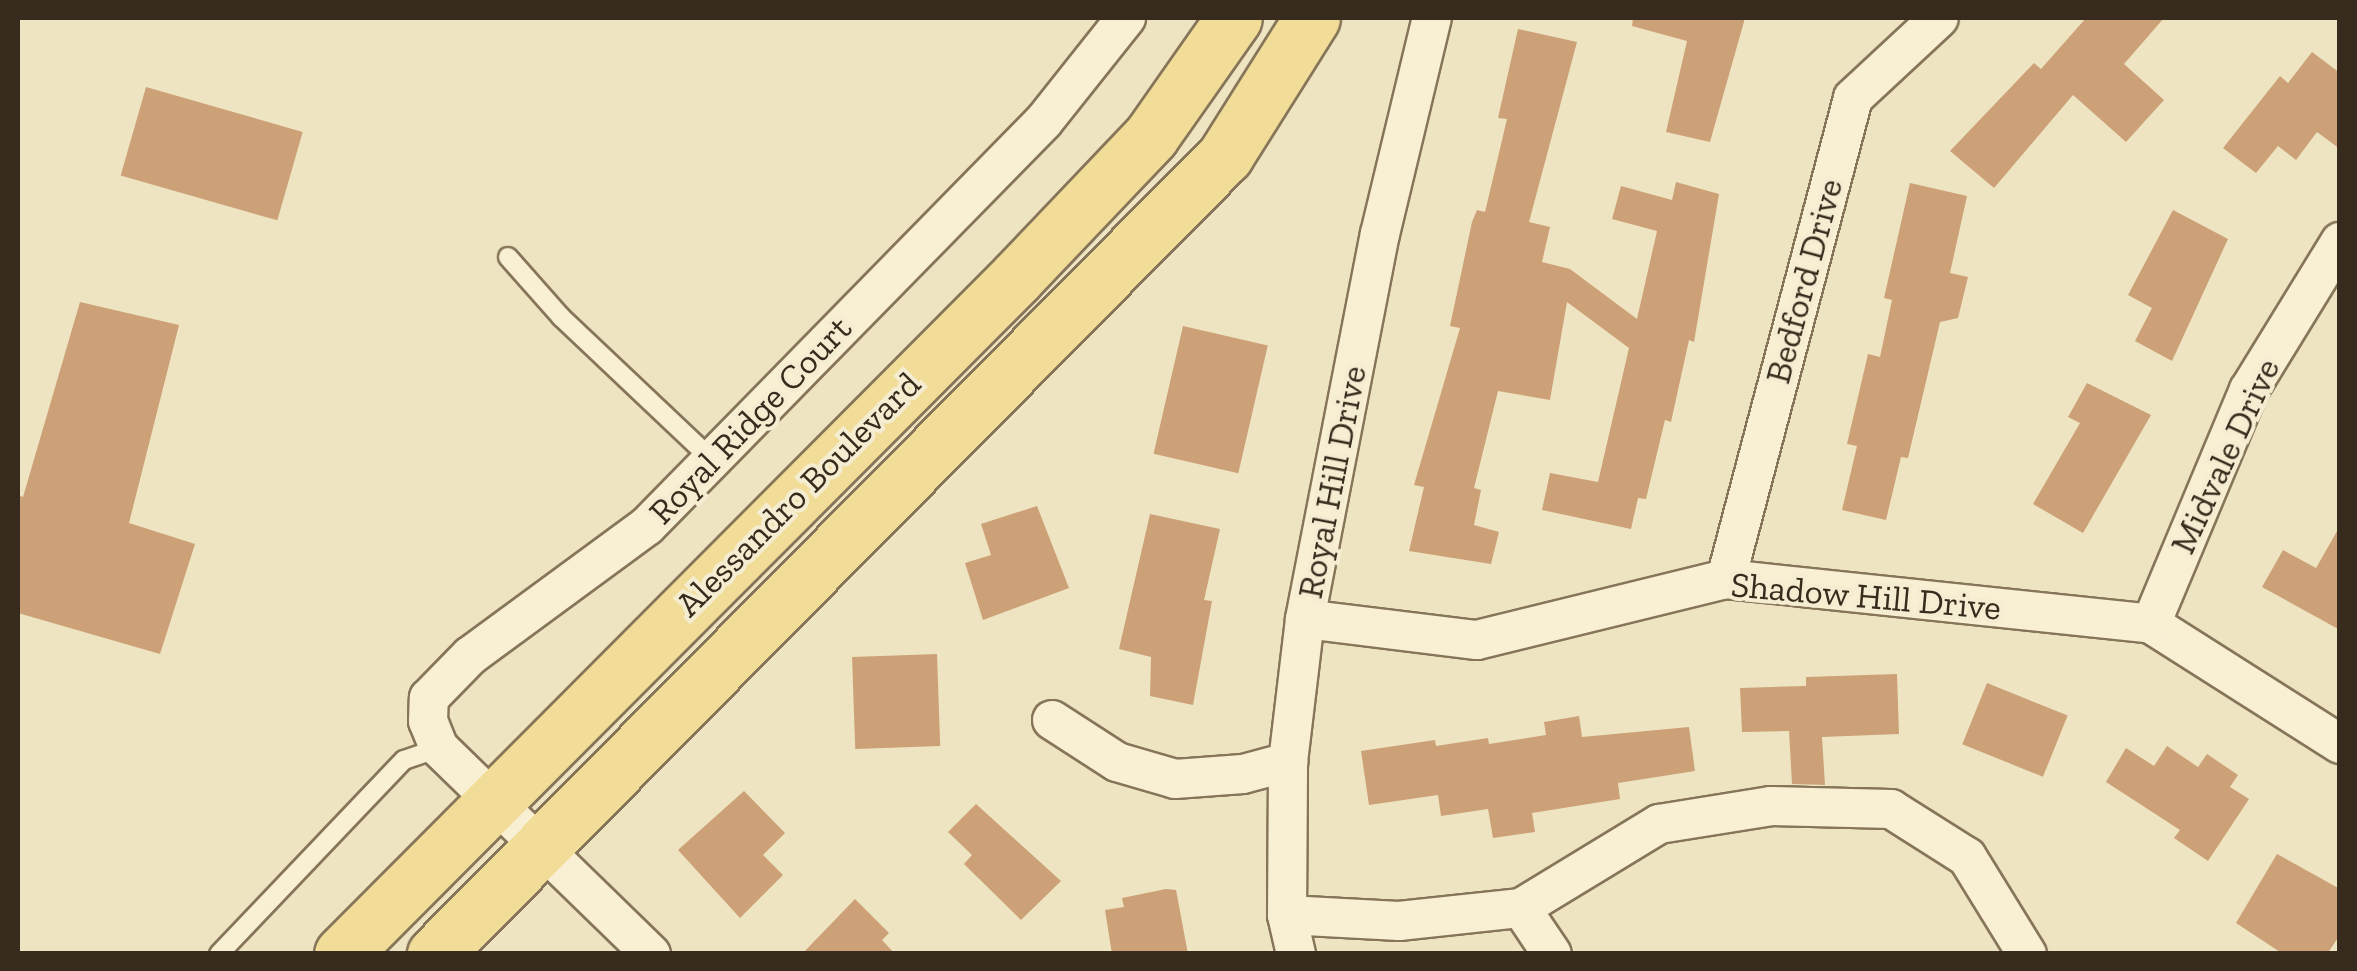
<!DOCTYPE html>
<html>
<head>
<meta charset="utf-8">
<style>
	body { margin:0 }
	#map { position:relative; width:2357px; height:971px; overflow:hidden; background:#eee4c1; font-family:"Zilla Slab",serif }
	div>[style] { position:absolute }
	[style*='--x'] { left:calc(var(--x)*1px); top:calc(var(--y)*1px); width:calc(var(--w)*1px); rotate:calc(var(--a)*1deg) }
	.building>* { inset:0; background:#cca177; transform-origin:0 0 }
	.roads { filter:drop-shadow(2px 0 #877559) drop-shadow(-2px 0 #877559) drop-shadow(0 2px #877559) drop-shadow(0 -2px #877559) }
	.lane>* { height:18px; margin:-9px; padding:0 9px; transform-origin:9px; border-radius:9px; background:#f9f0d4 }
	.street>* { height:38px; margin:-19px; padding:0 19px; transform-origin:19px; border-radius:19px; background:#f9f0d4 }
	.primary>* { height:55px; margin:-27.5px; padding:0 27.5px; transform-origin:27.5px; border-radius:27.5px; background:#f1dc98 }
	span { translate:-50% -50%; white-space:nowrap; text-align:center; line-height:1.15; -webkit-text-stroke:8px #f5edd1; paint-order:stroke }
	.street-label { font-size:35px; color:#372b1d }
	.frame { position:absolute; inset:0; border:20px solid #372b1d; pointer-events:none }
</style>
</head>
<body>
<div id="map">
	<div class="building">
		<div style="clip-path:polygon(1633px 18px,1745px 18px,1710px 142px,1666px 132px,1687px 41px,1632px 26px)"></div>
		<div style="clip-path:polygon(2086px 18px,2164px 18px,2124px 64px,2164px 100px,2126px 142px,2073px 95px,1994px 188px,1950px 151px,2034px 63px,2041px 69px)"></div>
		<div style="clip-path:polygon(1518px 29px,1577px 42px,1529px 222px,1550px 227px,1542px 262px,1570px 269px,1637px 319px,1657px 231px,1612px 219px,1621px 186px,1672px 200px,1676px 182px,1719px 194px,1694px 342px,1689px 340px,1671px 422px,1665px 420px,1646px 499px,1638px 498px,1631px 529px,1542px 510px,1550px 473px,1598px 482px,1629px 348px,1567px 302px,1550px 400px,1498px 391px,1474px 488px,1481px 490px,1474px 525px,1499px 532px,1491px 564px,1409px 551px,1424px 487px,1414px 485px,1460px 328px,1450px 326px,1472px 222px,1477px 210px,1485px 212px,1507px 119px,1498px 118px)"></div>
		<div style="clip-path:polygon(2312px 52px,2340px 73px,2340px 149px,2317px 132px,2296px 160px,2278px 146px,2256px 173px,2223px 148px,2280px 76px,2288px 83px)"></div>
		<div style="left:146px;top:87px;width:163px;height:92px;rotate:16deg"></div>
		<div style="clip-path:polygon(1910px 183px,1967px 196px,1950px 273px,1968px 277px,1958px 318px,1940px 322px,1908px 458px,1901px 457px,1886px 520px,1842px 510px,1857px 446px,1847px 444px,1868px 354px,1880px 357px,1892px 300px,1884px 298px)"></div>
		<div style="clip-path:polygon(2173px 210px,2228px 239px,2172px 361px,2135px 341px,2152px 308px,2128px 295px)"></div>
		<div style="clip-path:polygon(80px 302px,179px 325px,129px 523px,195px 544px,160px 654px,18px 613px,18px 495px,23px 497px)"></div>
		<div style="left:1183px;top:326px;width:87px;height:131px;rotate:13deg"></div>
		<div style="clip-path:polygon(2087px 383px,2151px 415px,2083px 533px,2033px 504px,2080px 423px,2068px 417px)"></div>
		<div style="clip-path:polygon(1037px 506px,1069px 588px,983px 620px,965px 563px,991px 555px,981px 524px)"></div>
		<div style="clip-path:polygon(1150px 514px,1220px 529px,1204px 600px,1212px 601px,1193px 705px,1150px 696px,1151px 657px,1119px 649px)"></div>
		<div style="clip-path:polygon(2340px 526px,2340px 630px,2262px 587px,2283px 550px,2316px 568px)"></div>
		<div style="left:937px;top:654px;width:92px;height:85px;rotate:88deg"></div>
		<div style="clip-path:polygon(1897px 674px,1899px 734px,1822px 737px,1825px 785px,1792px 784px,1789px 731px,1742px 732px,1740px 688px,1806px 686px,1806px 677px)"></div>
		<div style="left:1987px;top:683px;width:87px;height:66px;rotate:22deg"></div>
		<div style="clip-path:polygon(1579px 716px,1582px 737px,1689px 727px,1695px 771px,1618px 783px,1620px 799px,1532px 813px,1535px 832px,1493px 838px,1488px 809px,1441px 816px,1438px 795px,1369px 805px,1361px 751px,1435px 740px,1436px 746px,1488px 738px,1489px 744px,1546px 735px,1544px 722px)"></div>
		<div style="clip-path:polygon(2167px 746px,2198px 767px,2207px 754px,2238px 775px,2230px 787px,2249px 799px,2208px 861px,2174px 838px,2180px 830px,2106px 782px,2126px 748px,2154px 766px)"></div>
		<div style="clip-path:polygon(744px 791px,785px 833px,763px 855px,783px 875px,740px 918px,678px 850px)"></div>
		<div style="clip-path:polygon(976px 804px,1061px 881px,1021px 920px,964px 864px,972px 855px,948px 832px)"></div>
		<div style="clip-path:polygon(2277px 854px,2340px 889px,2340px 935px,2327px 954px,2283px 954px,2236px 923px)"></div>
		<div style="clip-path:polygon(1166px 889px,1176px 890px,1188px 954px,1112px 954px,1105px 910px,1124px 907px,1122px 898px)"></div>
		<div style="clip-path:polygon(855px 899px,889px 933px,882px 940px,895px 954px,802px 954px)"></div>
	</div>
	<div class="roads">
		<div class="lane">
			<div style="--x:508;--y:257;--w:80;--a:48.5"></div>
			<div style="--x:561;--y:317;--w:207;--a:43.4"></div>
			<div style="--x:219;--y:954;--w:268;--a:-46.4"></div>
			<div style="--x:404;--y:760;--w:37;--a:-19"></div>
		</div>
		<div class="street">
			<div style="--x:1726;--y:579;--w:497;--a:-75.2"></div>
			<div style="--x:1853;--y:98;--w:117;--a:-42.9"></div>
			<div style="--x:1305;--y:619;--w:173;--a:7"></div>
			<div style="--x:1477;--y:640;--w:256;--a:-13.8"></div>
			<div style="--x:1726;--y:579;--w:427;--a:6"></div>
			<div style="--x:2151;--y:624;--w:224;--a:32.4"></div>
			<div style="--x:2151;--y:624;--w:254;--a:-67.3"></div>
			<div style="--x:2249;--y:390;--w:174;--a:-58.4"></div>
			<div style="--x:1052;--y:720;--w:77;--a:32.9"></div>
			<div style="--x:1117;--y:762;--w:60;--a:16.3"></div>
			<div style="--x:1175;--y:779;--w:68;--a:-4.2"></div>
			<div style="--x:1243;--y:774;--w:47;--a:-14.9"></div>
			<div style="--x:1521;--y:908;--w:162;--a:-31.3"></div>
			<div style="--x:1659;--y:824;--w:113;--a:-9.1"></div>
			<div style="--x:1771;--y:806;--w:120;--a:1.4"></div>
			<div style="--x:1891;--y:809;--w:90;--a:32.3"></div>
			<div style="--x:1967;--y:857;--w:114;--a:58.3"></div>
			<div style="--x:1287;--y:915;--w:112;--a:3.1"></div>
			<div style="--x:1399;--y:921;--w:123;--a:-6.1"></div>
			<div style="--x:1521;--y:908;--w:55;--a:56"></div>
			<div style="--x:651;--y:954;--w:296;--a:-135.8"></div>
			<div style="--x:439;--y:748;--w:29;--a:-112"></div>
			<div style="--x:428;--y:721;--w:23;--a:-88"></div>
			<div style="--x:429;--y:698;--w:59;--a:-45.7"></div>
			<div style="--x:470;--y:656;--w:220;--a:-36.3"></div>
			<div style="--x:647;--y:526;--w:567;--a:-45.57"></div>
			<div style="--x:1044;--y:121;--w:132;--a:-51.5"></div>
			<div style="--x:1296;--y:954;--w:40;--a:-103"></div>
			<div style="--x:1287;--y:915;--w:153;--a:-89.6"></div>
			<div style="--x:1288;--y:762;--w:144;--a:-83.2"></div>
			<div style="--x:1305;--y:619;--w:392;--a:-79"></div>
			<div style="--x:1380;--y:234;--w:222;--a:-76.5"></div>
		</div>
		<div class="primary">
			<div style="--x:342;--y:954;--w:955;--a:-45.08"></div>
			<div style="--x:1016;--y:278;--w:196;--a:-46.4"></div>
			<div style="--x:1151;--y:136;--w:144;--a:-54.9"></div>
			<div style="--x:435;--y:954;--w:1123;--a:-45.29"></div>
			<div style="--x:1225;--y:156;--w:163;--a:-57.8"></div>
		</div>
	</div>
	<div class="street-label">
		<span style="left:1804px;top:281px;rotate:-75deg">Bedford Drive</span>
		<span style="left:750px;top:420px;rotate:-46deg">Royal Ridge Court</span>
		<span style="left:2225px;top:456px;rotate:-65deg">Midvale Drive</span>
		<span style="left:1332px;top:482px;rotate:-79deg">Royal Hill Drive</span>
		<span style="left:798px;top:494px;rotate:-45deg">Alessandro Boulevard</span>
		<span style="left:1866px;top:596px;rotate:5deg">Shadow Hill Drive</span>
	</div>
	<div class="frame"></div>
</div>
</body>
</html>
